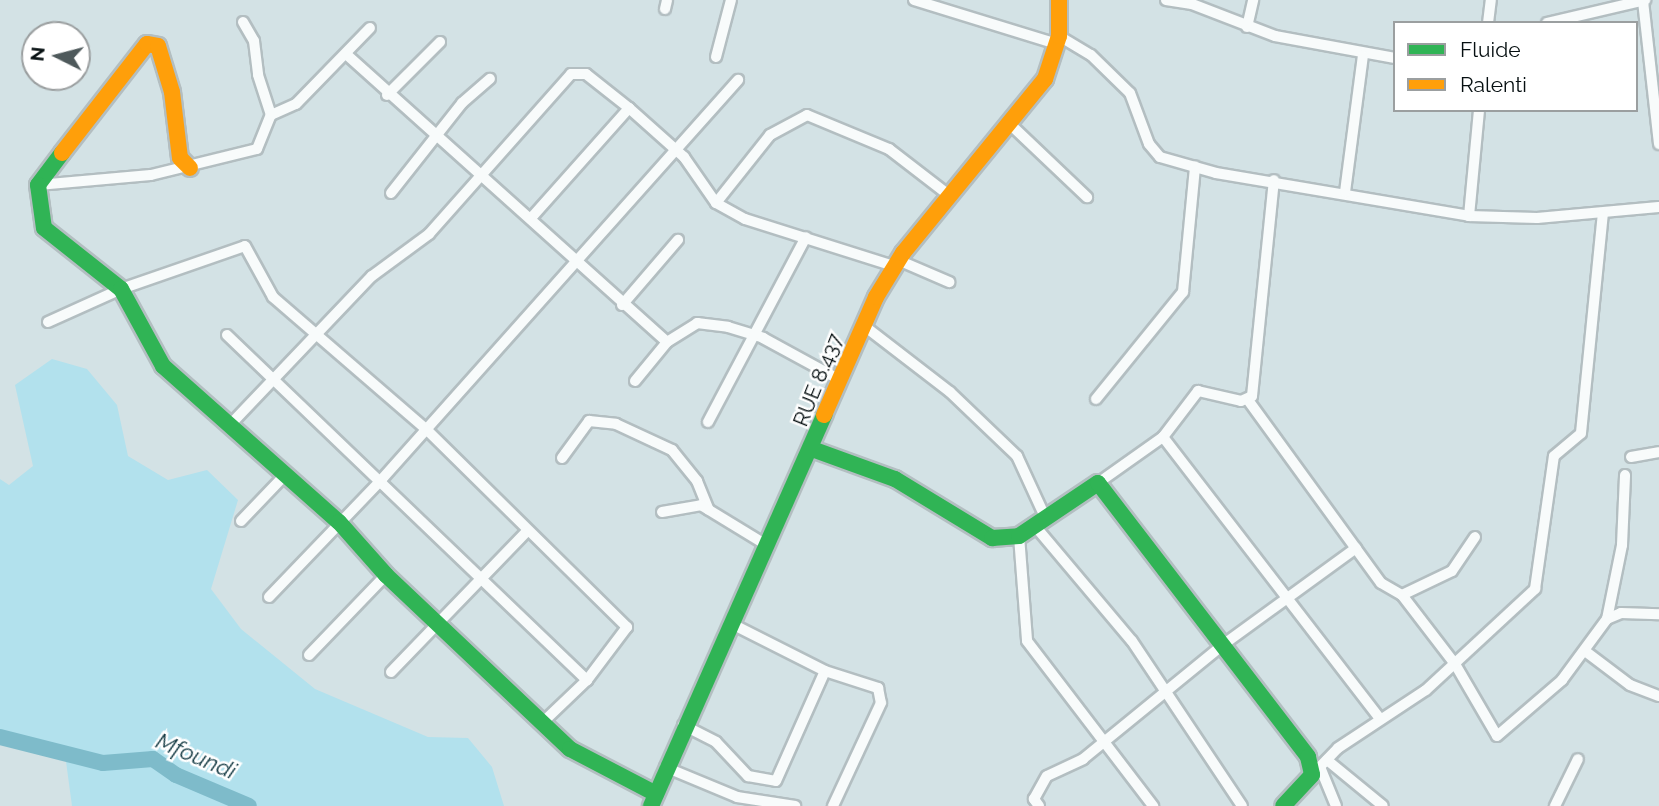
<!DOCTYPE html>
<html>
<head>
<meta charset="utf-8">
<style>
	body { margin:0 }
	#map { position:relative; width:1659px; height:806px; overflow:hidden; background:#d3e2e5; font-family:Raleway,sans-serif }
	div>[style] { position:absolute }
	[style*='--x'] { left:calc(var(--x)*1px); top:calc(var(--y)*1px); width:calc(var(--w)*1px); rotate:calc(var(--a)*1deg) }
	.green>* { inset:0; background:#b2e1ed }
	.river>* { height:16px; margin:-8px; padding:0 8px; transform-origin:8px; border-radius:8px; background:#7ebbca }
	.roads { filter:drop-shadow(2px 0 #b3bec1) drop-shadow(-2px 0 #b3bec1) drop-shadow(0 2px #b3bec1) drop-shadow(0 -2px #b3bec1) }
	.street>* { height:10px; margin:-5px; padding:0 5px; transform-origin:5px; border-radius:5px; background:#f8fbfb }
	.fast>* { height:16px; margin:-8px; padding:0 8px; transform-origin:8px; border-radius:8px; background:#30b455 }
	.slow>* { height:16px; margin:-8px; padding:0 8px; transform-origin:8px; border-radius:8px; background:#ff9f0a }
	span { translate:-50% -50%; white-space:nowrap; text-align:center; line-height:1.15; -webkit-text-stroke:5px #fff; paint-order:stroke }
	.street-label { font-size:21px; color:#060f11 }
	.water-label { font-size:23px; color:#163c45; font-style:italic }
	.legend { position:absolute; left:1393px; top:21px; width:245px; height:91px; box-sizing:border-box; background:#fff; border:2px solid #9b9fa0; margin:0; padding:9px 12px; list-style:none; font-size:21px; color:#060f11 }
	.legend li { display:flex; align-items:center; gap:14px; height:35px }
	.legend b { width:35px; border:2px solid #9b9fa0 }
	.north { position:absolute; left:21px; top:21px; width:70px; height:70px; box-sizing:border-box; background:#fff; border:2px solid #9b9fa0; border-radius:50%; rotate:276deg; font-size:19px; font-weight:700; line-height:28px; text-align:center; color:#060f11 }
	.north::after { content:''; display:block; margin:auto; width:24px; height:32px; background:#4e595b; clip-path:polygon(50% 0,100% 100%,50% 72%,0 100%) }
</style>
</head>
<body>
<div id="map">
	<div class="green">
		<div style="clip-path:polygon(52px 359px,87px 369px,117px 405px,128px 456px,168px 480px,207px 470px,238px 500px,211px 589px,241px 629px,315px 689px,428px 737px,468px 738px,492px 767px,504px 806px,72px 806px,65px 754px,0 737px,0 479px,9px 485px,33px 466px,15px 385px)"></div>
	</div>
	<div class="river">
		<div style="--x:0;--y:737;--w:106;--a:14.2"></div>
		<div style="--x:103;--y:763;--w:50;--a:-4.6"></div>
		<div style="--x:153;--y:759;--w:28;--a:35"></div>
		<div style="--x:176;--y:775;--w:79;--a:23"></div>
	</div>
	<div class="roads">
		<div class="street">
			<div style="--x:914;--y:0;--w:150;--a:17.1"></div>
			<div style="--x:1166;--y:0;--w:26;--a:9"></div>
			<div style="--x:1192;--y:4;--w:89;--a:21.1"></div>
			<div style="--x:1275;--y:36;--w:122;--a:10.4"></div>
			<div style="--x:1643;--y:1;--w:144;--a:83.6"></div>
			<div style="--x:665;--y:9;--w:9;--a:-77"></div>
			<div style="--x:243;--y:22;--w:22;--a:60"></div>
			<div style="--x:254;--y:41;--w:34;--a:83"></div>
			<div style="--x:258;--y:75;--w:42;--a:72"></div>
			<div style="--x:1488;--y:23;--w:23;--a:-83"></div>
			<div style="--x:1547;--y:23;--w:101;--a:-13.2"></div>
			<div style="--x:1247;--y:27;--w:28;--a:-77"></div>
			<div style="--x:1059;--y:36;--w:37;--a:31"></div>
			<div style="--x:1091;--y:55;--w:54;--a:44.3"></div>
			<div style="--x:1130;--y:93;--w:54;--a:69.6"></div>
			<div style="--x:1149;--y:144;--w:17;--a:50"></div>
			<div style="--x:1160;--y:157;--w:58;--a:15.9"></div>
			<div style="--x:1216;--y:173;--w:257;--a:9.6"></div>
			<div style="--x:1469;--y:216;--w:68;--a:1.7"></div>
			<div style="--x:1537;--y:218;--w:122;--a:-5.2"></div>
			<div style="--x:346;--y:54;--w:431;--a:41.9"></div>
			<div style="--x:667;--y:342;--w:36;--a:-32"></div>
			<div style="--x:697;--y:323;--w:31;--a:7"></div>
			<div style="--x:728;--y:327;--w:37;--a:17"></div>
			<div style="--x:763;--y:338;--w:88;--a:28.6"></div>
			<div style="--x:716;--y:57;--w:59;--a:-75.3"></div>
			<div style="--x:387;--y:95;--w:75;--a:-45"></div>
			<div style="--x:1011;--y:125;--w:105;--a:43.5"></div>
			<div style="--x:38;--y:185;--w:113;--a:-5.1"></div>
			<div style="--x:151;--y:175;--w:109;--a:-13.8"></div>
			<div style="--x:257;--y:149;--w:37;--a:-68"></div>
			<div style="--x:271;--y:115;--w:27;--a:-24"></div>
			<div style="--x:296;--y:104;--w:106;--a:-45.8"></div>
			<div style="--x:1345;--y:192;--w:137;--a:-82.5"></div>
			<div style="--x:391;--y:193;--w:115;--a:-51.7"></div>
			<div style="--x:462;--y:103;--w:37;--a:-41"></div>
			<div style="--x:716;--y:203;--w:87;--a:-51.5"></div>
			<div style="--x:770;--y:135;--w:42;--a:-28.4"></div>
			<div style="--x:807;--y:115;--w:89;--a:22.5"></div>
			<div style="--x:889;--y:149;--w:77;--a:37.6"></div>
			<div style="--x:1469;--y:216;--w:106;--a:-84.6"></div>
			<div style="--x:532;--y:217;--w:146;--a:-48.3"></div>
			<div style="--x:629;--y:108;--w:74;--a:41.7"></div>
			<div style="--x:684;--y:157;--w:56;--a:55.2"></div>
			<div style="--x:716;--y:203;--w:33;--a:29"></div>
			<div style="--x:745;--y:219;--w:156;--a:17.5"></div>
			<div style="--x:898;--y:260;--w:56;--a:23.3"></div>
			<div style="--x:622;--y:305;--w:86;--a:-49.3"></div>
			<div style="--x:48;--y:322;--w:80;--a:-24.3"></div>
			<div style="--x:121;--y:289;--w:131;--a:-19.1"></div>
			<div style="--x:245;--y:246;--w:58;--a:61.2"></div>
			<div style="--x:273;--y:297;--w:203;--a:40.8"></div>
			<div style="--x:427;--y:430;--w:281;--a:44.6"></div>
			<div style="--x:627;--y:627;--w:66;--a:127"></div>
			<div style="--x:587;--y:680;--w:61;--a:136.3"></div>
			<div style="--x:863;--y:325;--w:110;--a:37.6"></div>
			<div style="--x:950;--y:392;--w:93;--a:43.7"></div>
			<div style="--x:1017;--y:456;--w:69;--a:65.3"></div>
			<div style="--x:227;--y:335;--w:499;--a:43.8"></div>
			<div style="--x:635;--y:381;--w:50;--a:-50.6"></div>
			<div style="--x:1096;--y:399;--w:138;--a:-50.9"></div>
			<div style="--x:1183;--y:292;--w:126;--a:-84.5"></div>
			<div style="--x:1248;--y:400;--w:226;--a:54"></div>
			<div style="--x:1381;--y:583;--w:24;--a:30"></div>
			<div style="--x:1402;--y:595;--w:87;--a:52.5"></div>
			<div style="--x:1455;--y:664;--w:83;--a:59.7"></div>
			<div style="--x:1497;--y:736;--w:86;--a:-40.7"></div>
			<div style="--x:1562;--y:680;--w:76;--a:-53.6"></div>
			<div style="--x:1607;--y:619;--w:76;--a:-78.5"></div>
			<div style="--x:1622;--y:545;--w:70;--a:-87.5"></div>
			<div style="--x:708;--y:422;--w:209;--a:-62.1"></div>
			<div style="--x:228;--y:427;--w:209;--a:-46.4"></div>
			<div style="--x:372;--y:276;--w:71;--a:-36.4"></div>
			<div style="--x:429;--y:234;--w:214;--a:-48.4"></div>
			<div style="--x:571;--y:74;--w:15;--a:0"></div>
			<div style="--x:586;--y:74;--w:55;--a:38.3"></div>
			<div style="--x:1163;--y:437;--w:356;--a:52.4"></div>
			<div style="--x:1631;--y:457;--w:28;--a:-10"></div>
			<div style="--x:562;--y:458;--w:46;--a:-53.9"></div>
			<div style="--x:589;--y:421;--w:27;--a:6"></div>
			<div style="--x:616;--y:424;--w:62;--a:24.9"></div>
			<div style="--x:672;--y:450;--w:40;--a:51"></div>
			<div style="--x:697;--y:481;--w:31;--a:68"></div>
			<div style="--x:1098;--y:483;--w:80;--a:-35.3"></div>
			<div style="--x:1163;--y:437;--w:58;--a:-52.7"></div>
			<div style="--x:1198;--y:391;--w:44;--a:13.1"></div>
			<div style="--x:1241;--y:401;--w:12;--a:-24"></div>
			<div style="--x:1252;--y:396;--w:217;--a:-84.2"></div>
			<div style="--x:662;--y:512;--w:40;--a:-10"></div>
			<div style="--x:701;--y:505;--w:75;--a:31.4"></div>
			<div style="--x:241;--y:521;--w:64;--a:-46.3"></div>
			<div style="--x:1035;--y:526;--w:150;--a:49.9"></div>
			<div style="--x:1132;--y:641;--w:198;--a:56.3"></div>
			<div style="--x:1019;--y:536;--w:105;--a:85.6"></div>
			<div style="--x:1027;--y:641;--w:208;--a:52.6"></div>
			<div style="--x:1402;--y:595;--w:55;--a:-25.6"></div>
			<div style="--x:1452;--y:571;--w:41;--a:-55.9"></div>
			<div style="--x:269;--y:597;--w:163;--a:-46.2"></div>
			<div style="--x:382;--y:479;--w:535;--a:-48.26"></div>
			<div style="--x:1607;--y:619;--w:15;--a:-23"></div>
			<div style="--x:1621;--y:613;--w:38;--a:2"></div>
			<div style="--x:730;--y:623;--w:106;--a:26.8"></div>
			<div style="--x:825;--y:671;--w:56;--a:17.8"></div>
			<div style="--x:878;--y:688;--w:15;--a:79"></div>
			<div style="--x:881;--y:703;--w:114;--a:115"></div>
			<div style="--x:1585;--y:651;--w:56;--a:37.1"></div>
			<div style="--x:1630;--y:685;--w:31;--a:21"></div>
			<div style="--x:309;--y:655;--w:111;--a:-46.1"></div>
			<div style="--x:391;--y:672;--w:194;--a:-46"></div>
			<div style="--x:683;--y:725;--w:37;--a:27"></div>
			<div style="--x:716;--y:742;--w:47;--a:46.7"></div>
			<div style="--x:748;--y:776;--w:28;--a:10"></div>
			<div style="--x:776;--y:781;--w:120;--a:-66"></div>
			<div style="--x:1327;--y:760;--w:72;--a:39.4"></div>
			<div style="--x:665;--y:767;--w:78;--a:22.6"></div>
			<div style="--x:737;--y:797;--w:59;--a:8.8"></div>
			<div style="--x:1320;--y:767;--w:42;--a:67.7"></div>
			<div style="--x:1312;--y:775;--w:37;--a:-46"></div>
			<div style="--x:1338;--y:748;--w:105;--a:-33.4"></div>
			<div style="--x:1426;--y:690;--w:149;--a:-42.8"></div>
			<div style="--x:1535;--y:589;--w:134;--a:-81.9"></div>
			<div style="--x:1554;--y:456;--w:35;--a:-40"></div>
			<div style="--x:1581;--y:433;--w:221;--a:-84.3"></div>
			<div style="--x:1039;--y:806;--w:9;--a:-126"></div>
			<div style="--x:1034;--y:799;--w:26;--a:-61"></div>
			<div style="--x:1047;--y:776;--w:40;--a:-25"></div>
			<div style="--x:1083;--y:759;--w:182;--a:-39.2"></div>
			<div style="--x:1224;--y:644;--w:163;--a:-36"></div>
			<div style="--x:1555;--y:806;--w:52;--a:-63.9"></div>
		</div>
		<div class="fast">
			<div style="--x:62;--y:153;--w:40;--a:127"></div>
			<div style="--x:38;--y:185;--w:43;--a:82.1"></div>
			<div style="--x:44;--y:228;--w:98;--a:38.4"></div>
			<div style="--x:121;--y:289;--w:88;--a:61.4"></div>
			<div style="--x:163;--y:366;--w:235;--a:41.6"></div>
			<div style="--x:339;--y:522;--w:71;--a:48.4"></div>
			<div style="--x:386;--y:575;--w:253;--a:43.4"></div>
			<div style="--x:570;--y:749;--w:97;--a:27.6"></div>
			<div style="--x:812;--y:449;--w:88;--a:19.9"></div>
			<div style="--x:895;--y:479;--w:114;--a:31.3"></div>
			<div style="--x:992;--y:538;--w:27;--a:-4"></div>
			<div style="--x:1019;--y:536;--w:95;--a:-33.9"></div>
			<div style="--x:1098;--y:483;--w:345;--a:52.5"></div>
			<div style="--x:1308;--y:757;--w:18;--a:77"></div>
			<div style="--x:1312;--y:775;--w:42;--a:133.1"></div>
			<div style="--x:651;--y:806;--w:428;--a:-66.1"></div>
		</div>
		<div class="slow">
			<div style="--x:62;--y:153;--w:138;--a:-52.1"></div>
			<div style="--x:147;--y:44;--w:11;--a:10"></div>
			<div style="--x:158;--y:46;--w:48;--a:73.1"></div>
			<div style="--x:172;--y:92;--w:66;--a:83.1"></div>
			<div style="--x:180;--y:158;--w:14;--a:45"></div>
			<div style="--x:824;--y:415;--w:129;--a:-66.2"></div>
			<div style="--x:876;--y:297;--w:52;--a:-58.5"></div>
			<div style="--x:903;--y:253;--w:225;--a:-50.8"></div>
			<div style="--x:1045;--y:79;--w:45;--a:-72"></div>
			<div style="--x:1059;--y:36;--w:36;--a:-90"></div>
		</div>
	</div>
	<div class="street-label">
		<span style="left:818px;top:380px;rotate:-68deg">RUE 8.437</span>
	</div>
	<div class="water-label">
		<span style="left:196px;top:756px;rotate:23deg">Mfoundi</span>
	</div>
	<ul class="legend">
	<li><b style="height:9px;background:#30b455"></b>Fluide</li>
	<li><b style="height:9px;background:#ff9f0a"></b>Ralenti</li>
	</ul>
	<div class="north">N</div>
</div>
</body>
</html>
